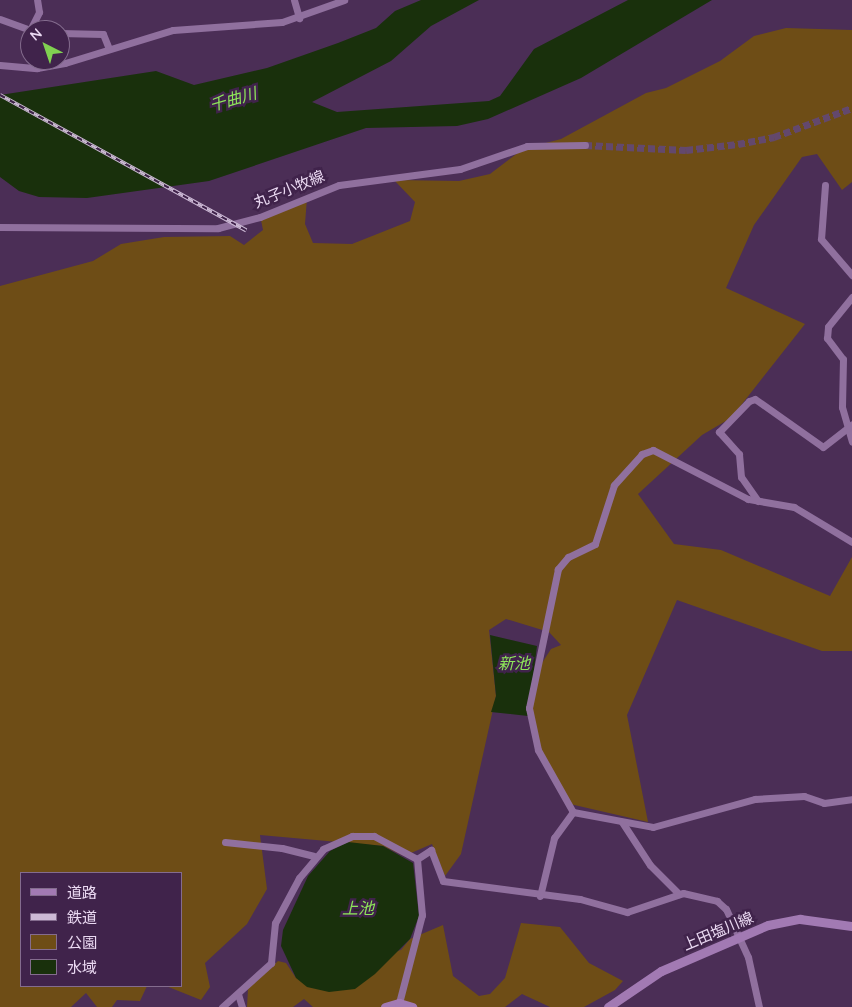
<!DOCTYPE html>
<html>
<head>
<meta charset="utf-8">
<style>
	body { margin:0 }
	#map { position:relative; width:852px; height:1007px; overflow:hidden; background:#4b2e56; font-family:Quicksand,"Noto Sans JP",sans-serif }
	div>[style] { position:absolute }
	[style*='--x'] { left:calc(var(--x)*1px); top:calc(var(--y)*1px); width:calc(var(--w)*1px); rotate:calc(var(--a)*1deg) }
	.green>* { inset:0; background:#6e4d16 }
	.water>* { inset:0; background:#19300c }
	.minor-tunnel>* { height:7px; margin-top:-3.5px; transform-origin:0; background:repeating-linear-gradient(90deg,#63486d 0 7px,transparent 0 10.5px) }
	.minor>* { height:7px; margin:-3.5px; padding:0 3.5px; transform-origin:3.5px; border-radius:3.5px; background:#90709e }
	.major>* { height:9px; margin:-4.5px; padding:0 4.5px; transform-origin:4.5px; border-radius:4.5px; background:#a27ab3 }
	.rail>* { height:4px; margin-top:-2px; transform-origin:0; background:repeating-linear-gradient(90deg,#40234b 0 5.5px,#ccb9d5 0 11px); box-sizing:border-box; border-block:1px solid #ccb9d5 }
	span { translate:-50% -50%; white-space:nowrap; text-align:center; line-height:1.15; -webkit-text-stroke:5px #40234b; paint-order:stroke }
	.street-label { font-size:15px; color:#ead9f2 }
	.water-label { font-size:16px; color:#8ee75a; font-style:italic }
	.legend { position:absolute; left:20px; top:872px; width:162px; height:115px; box-sizing:border-box; background:#40234b; border:1px solid #846c8e; margin:0; padding:6px 9px; list-style:none; font-size:15px; color:#ead9f2 }
	.legend li { display:flex; align-items:center; gap:10px; height:25px }
	.legend b { width:25px; border:1px solid #846c8e }
	.north { position:absolute; left:20px; top:20px; width:50px; height:50px; box-sizing:border-box; background:#40234b; border:1px solid #846c8e; border-radius:50%; rotate:319deg; font-size:14px; font-weight:700; line-height:20px; text-align:center; color:#ead9f2 }
	.north::after { content:''; display:block; margin:auto; width:18px; height:22px; background:#80d051; clip-path:polygon(50% 0,100% 100%,50% 72%,0 100%) }
</style>
</head>
<body>
<div id="map">
	<div class="green">
		<div style="clip-path:polygon(786px 28px,852px 30px,852px 182px,842px 190px,817px 154px,802px 157px,754px 225px,726px 288px,805px 324px,731px 418px,702px 435px,638px 494px,674px 544px,721px 550px,830px 596px,852px 557px,852px 651px,822px 651px,677px 600px,627px 715px,648px 822px,570px 804px,540px 747px,531px 707px,540px 666px,551px 649px,561px 645px,549px 632px,506px 619px,489px 630px,496px 696px,461px 854px,445px 876px,432px 844px,404px 856px,383px 846px,260px 835px,267px 889px,247px 924px,205px 963px,210px 987px,201px 1000px,166px 986px,181px 986px,181px 873px,21px 873px,21px 986px,147px 986px,140px 1001px,117px 1000px,112px 1007px,97px 1007px,86px 993px,71px 1007px,0 1007px,0 286px,93px 261px,121px 244px,164px 237px,230px 236px,244px 245px,263px 230px,261px 220px,307px 198px,305px 224px,313px 243px,352px 244px,410px 221px,415px 202px,394px 180px,459px 181px,490px 174px,523px 149px,561px 139px,646px 93px,666px 88px,720px 61px,754px 36px)"></div>
		<div style="clip-path:polygon(521px 923px,560px 927px,589px 963px,623px 981px,615px 990px,584px 1007px,550px 1007px,522px 994px,505px 1007px,313px 1007px,304px 999px,293px 1007px,247px 1007px,248px 989px,278px 961px,286px 963px,296px 978px,401px 950px,410px 939px,443px 925px,453px 976px,479px 996px,490px 994px,505px 978px)"></div>
	</div>
	<div class="water">
		<div style="clip-path:polygon(421px 0,479px 0,431px 26px,391px 61px,312px 102px,337px 112px,489px 101px,500px 96px,534px 49px,628px 0,712px 0,581px 78px,488px 119px,457px 126px,366px 128px,209px 181px,87px 198px,39px 197px,19px 191px,0 177px,0 95px,156px 71px,194px 85px,267px 68px,338px 43px,376px 28px,395px 11px)"></div>
		<div style="clip-path:polygon(490px 635px,537px 646px,528px 716px,491px 712px,496px 696px)"></div>
		<div style="clip-path:polygon(348px 842px,383px 846px,413px 863px,419px 916px,410px 939px,375px 974px,355px 989px,329px 992px,307px 987px,296px 978px,281px 946px,283px 930px,308px 876px,330px 851px)"></div>
	</div>
	<div class="minor-tunnel">
		<div style="--x:585;--y:145;--w:101;--a:2.8"></div>
		<div style="--x:686;--y:150;--w:52;--a:-6.6"></div>
		<div style="--x:738;--y:144;--w:37;--a:-11"></div>
		<div style="--x:774;--y:137;--w:83;--a:-20.4"></div>
	</div>
	<div class="minor">
		<div style="--x:294;--y:0;--w:19;--a:74"></div>
		<div style="--x:0;--y:19;--w:33;--a:20"></div>
		<div style="--x:30;--y:30;--w:20;--a:-63"></div>
		<div style="--x:39;--y:12;--w:12;--a:-99"></div>
		<div style="--x:60;--y:33;--w:43;--a:1.3"></div>
		<div style="--x:103;--y:34;--w:16;--a:68"></div>
		<div style="--x:0;--y:65;--w:37;--a:5"></div>
		<div style="--x:37;--y:68;--w:28;--a:-10"></div>
		<div style="--x:65;--y:63;--w:113;--a:-17"></div>
		<div style="--x:173;--y:30;--w:109;--a:-4.2"></div>
		<div style="--x:282;--y:22;--w:66;--a:-19.5"></div>
		<div style="--x:825;--y:185;--w:54;--a:94.2"></div>
		<div style="--x:821;--y:239;--w:48;--a:49.3"></div>
		<div style="--x:0;--y:227;--w:218;--a:0.3"></div>
		<div style="--x:218;--y:228;--w:43;--a:-14.7"></div>
		<div style="--x:260;--y:217;--w:85;--a:-22.1"></div>
		<div style="--x:339;--y:185;--w:122;--a:-7.5"></div>
		<div style="--x:460;--y:169;--w:71;--a:-18.9"></div>
		<div style="--x:527;--y:146;--w:58;--a:-1"></div>
		<div style="--x:852;--y:297;--w:38;--a:129"></div>
		<div style="--x:828;--y:327;--w:11;--a:95"></div>
		<div style="--x:827;--y:338;--w:26;--a:53"></div>
		<div style="--x:843;--y:359;--w:48;--a:91.2"></div>
		<div style="--x:842;--y:407;--w:36;--a:74"></div>
		<div style="--x:758;--y:501;--w:29;--a:-125"></div>
		<div style="--x:741;--y:477;--w:23;--a:-95"></div>
		<div style="--x:739;--y:454;--w:30;--a:-132"></div>
		<div style="--x:719;--y:432;--w:43;--a:-45.9"></div>
		<div style="--x:749;--y:401;--w:6;--a:-18"></div>
		<div style="--x:755;--y:399;--w:83;--a:35.2"></div>
		<div style="--x:823;--y:447;--w:37;--a:-38"></div>
		<div style="--x:852;--y:542;--w:68;--a:-148.9"></div>
		<div style="--x:794;--y:507;--w:47;--a:-170.1"></div>
		<div style="--x:748;--y:499;--w:107;--a:-152.7"></div>
		<div style="--x:653;--y:450;--w:12;--a:160"></div>
		<div style="--x:642;--y:454;--w:42;--a:132.1"></div>
		<div style="--x:614;--y:485;--w:62;--a:107.9"></div>
		<div style="--x:595;--y:544;--w:30;--a:154"></div>
		<div style="--x:568;--y:557;--w:16;--a:130"></div>
		<div style="--x:558;--y:569;--w:142;--a:101.8"></div>
		<div style="--x:529;--y:708;--w:43;--a:77.9"></div>
		<div style="--x:538;--y:750;--w:71;--a:60.6"></div>
		<div style="--x:573;--y:812;--w:81;--a:10.6"></div>
		<div style="--x:653;--y:827;--w:106;--a:-15.4"></div>
		<div style="--x:755;--y:799;--w:49;--a:-3.5"></div>
		<div style="--x:804;--y:796;--w:21;--a:19"></div>
		<div style="--x:824;--y:803;--w:28;--a:-8"></div>
		<div style="--x:622;--y:822;--w:51;--a:56.9"></div>
		<div style="--x:650;--y:865;--w:41;--a:45"></div>
		<div style="--x:225;--y:842;--w:57;--a:6"></div>
		<div style="--x:282;--y:848;--w:32;--a:14"></div>
		<div style="--x:417;--y:859;--w:17;--a:-33"></div>
		<div style="--x:431;--y:850;--w:33;--a:69"></div>
		<div style="--x:443;--y:881;--w:138;--a:7.5"></div>
		<div style="--x:580;--y:899;--w:49;--a:15.5"></div>
		<div style="--x:627;--y:912;--w:59;--a:-18.7"></div>
		<div style="--x:683;--y:893;--w:35;--a:13"></div>
		<div style="--x:717;--y:901;--w:12;--a:42"></div>
		<div style="--x:726;--y:909;--w:53;--a:65.4"></div>
		<div style="--x:748;--y:957;--w:51;--a:77.6"></div>
		<div style="--x:540;--y:896;--w:60;--a:-76.4"></div>
		<div style="--x:554;--y:838;--w:32;--a:-54"></div>
		<div style="--x:238;--y:994;--w:14;--a:73"></div>
		<div style="--x:399;--y:1003;--w:91;--a:-75.4"></div>
		<div style="--x:422;--y:915;--w:56;--a:-95.1"></div>
		<div style="--x:222;--y:1007;--w:66;--a:-41.9"></div>
		<div style="--x:271;--y:963;--w:40;--a:-84.3"></div>
		<div style="--x:275;--y:923;--w:51;--a:-61.9"></div>
		<div style="--x:299;--y:878;--w:38;--a:-50"></div>
		<div style="--x:323;--y:849;--w:32;--a:-24"></div>
		<div style="--x:352;--y:836;--w:22;--a:0"></div>
		<div style="--x:374;--y:836;--w:49;--a:28.1"></div>
	</div>
	<div class="major">
		<div style="--x:385;--y:1007;--w:15;--a:-16"></div>
		<div style="--x:399;--y:1003;--w:14;--a:17"></div>
		<div style="--x:608;--y:1007;--w:64;--a:-34.2"></div>
		<div style="--x:661;--y:971;--w:116;--a:-23.3"></div>
		<div style="--x:768;--y:925;--w:33;--a:-11"></div>
		<div style="--x:800;--y:919;--w:52;--a:7.7"></div>
	</div>
	<div class="rail">
		<div style="--x:0;--y:95;--w:281;--a:28.8"></div>
	</div>
	<div class="street-label">
		<span style="left:289px;top:189px;rotate:-22deg">丸子小牧線</span>
		<span style="left:718px;top:931px;rotate:-23deg">上田塩川線</span>
	</div>
	<div class="water-label">
		<span style="left:233px;top:99px;rotate:-16deg">千曲川</span>
		<span style="left:514px;top:663px">新池</span>
		<span style="left:358px;top:908px">上池</span>
	</div>
	<ul class="legend">
	<li><b style="height:6px;background:#a27ab3"></b>道路</li>
	<li><b style="height:6px;background:#ccb9d5"></b>鉄道</li>
	<li><b style="height:14px;background:#6e4d16"></b>公園</li>
	<li><b style="height:14px;background:#19300c"></b>水域</li>
	</ul>
	<div class="north">N</div>
</div>
</body>
</html>
